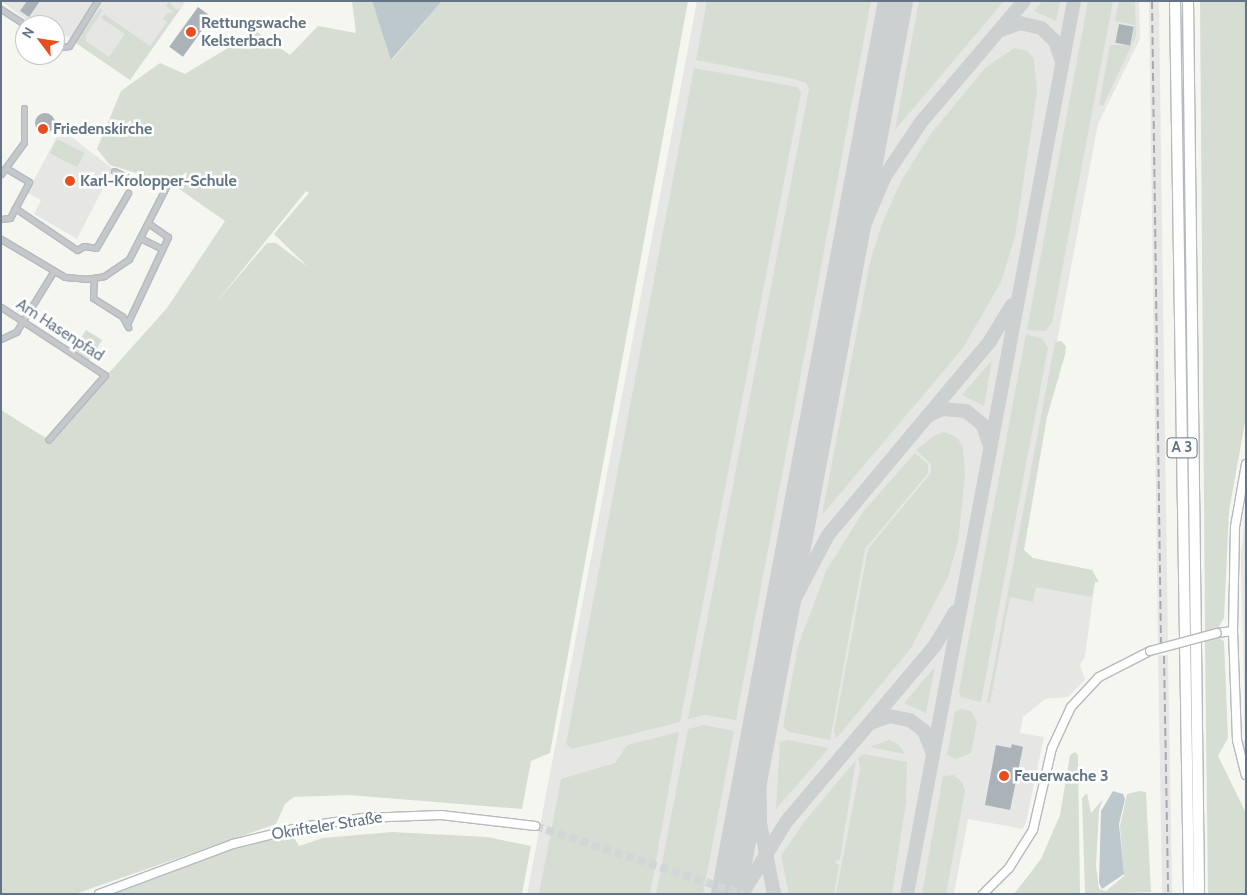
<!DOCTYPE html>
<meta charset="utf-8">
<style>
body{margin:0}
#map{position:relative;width:1247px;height:895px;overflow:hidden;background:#f6f6f1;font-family:Cabin,sans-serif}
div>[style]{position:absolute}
.built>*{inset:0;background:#e6e7e5;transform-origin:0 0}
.green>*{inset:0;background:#d6ddd2;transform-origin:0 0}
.water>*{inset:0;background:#bcc8cc}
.taxiway>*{height:14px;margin:-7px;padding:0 7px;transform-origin:7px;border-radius:7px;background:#cdd0d0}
.runway>*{height:35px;margin:-17.5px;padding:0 17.5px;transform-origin:17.5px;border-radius:17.5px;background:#cdd0d0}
.building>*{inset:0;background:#abb3b8;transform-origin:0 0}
.round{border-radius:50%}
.secondary-tunnel>*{height:8px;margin-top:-4px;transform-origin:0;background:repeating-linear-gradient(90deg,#d1d6d6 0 8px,transparent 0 12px)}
.roads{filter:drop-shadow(1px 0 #b4babe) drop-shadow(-1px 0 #b4babe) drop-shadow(0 1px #b4babe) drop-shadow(0 -1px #b4babe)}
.street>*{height:5px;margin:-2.5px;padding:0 2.5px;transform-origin:2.5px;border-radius:2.5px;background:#c5c8cb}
.secondary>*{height:8px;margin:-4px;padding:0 4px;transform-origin:4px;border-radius:4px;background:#fff}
.highway>*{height:10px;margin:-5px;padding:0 5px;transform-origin:5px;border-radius:5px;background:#fff}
.rail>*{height:2px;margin-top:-1px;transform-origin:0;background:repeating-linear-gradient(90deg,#a4aab0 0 8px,transparent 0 12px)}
.bridges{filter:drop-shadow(1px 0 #b4babe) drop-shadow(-1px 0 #b4babe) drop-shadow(0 1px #b4babe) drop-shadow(0 -1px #b4babe)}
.secondary-bridge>*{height:8px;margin:-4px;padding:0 4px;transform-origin:4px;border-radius:4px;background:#fff}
.dots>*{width:14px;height:14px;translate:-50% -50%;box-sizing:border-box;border:2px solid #fff;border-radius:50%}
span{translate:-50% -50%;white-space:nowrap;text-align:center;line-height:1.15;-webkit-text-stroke:5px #fff;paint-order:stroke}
.shield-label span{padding:1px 4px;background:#fff;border:1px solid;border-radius:4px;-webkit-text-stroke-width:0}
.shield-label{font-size:15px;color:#637584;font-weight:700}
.poi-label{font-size:16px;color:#637584;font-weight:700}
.left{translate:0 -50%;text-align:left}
.street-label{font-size:16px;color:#637584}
.frame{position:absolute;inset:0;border:2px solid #637584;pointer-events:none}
.north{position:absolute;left:15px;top:15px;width:50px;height:50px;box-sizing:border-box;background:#fff;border:1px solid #c1c8ce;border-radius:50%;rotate:301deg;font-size:14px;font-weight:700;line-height:20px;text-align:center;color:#637584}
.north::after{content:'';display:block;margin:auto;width:18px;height:22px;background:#ea4d1d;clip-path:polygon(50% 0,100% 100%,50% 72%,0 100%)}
</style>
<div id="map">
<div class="built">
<i style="clip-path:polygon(1px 1px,186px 1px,130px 80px,67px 36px,55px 39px,55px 25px,33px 25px)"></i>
<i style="clip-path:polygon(697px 1px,1139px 1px,1140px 39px,1098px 124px,1016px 560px,1096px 576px,1085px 656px,1080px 665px,1085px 680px,1068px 697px,1045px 699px,1023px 717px,1020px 733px,1044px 737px,1026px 822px,1023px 829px,968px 819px,954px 894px,527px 894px)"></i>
<i style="clip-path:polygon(1149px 1px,1159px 1px,1164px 371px,1168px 643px,1158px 646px)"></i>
<i style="clip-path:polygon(61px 129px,113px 169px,77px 239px,34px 214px,41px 200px,27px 193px)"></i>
<i style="clip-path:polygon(1246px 502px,1246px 758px,1242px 741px,1245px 740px,1241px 555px)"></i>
<i style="left:1168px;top:655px;width:239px;height:10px;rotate:89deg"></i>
</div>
<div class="green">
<i style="clip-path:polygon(169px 1px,176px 10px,181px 8px,130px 80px,76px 43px,100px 8px,103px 10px,86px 35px,86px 41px,109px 57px,125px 34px,101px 18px,104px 14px,150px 46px,167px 22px,163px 19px,167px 13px,174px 12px,166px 6px)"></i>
<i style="clip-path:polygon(evenodd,352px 1px,372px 1px,392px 60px,442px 1px,688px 1px,550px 753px,531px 761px,522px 809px,348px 795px,294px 797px,285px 804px,276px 824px,75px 894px,1px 894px,1px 410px,49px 440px,167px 308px,225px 221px,172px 184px,110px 165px,97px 149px,121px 91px,160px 63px,185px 74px,256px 31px,290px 55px,318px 26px,356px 33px,352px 1px,306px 191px,309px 193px,274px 234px,308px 267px,276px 243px,267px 243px,214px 305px,306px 191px)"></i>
<i style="clip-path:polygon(707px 1px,871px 1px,736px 720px,705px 715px,688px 719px,809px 89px,806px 83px,794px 79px,696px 60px)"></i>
<i style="clip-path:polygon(919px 1px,1004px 1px,895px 130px)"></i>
<i style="clip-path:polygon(1042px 1px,1060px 1px,1056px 21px,1034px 11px)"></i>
<i style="clip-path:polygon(1088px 1px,1113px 1px,1052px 323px,1045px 331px,1027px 330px)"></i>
<i style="clip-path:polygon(1119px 1px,1135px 1px,1136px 36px,1103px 106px,1099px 105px,1110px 45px,1131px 45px,1135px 25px,1115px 21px)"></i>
<i style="clip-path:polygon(1200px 1px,1246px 1px,1246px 417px,1229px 511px,1224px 618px,1218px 628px,1205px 631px)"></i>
<i style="clip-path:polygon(1014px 48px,1027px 51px,1034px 59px,1037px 92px,1015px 237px,1001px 282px,963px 348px,822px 515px,870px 262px,882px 224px,901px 181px,930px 135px,985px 68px)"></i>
<i style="clip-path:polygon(694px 68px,798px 87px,801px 93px,680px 722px,572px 749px,566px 744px)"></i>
<i style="left:57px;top:139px;width:31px;height:16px;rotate:27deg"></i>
<i style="left:86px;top:330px;width:19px;height:25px;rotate:32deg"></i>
<i style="clip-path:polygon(1026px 334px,1043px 339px,1048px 348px,981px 702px,961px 697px,959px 691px)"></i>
<i style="clip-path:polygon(1061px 341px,1066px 346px,1065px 355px,1047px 417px,1024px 550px,1033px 558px,1092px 570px,1099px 582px,1095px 582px,1092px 597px,1036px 587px,1033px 602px,1010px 597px,990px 703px,987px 703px,1055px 342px)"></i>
<i style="clip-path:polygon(992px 360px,984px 406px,962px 395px)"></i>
<i style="clip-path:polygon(944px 432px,956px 437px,963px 446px,965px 476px,958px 542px,948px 577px,911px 648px,836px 739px,834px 731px,868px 549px,931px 473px,931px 464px,916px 450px,935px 435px)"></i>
<i style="clip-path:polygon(915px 453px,928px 464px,928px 473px,865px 549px,830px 740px,789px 732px,783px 727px,798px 646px,826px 571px,863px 512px)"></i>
<i style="clip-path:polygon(1217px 637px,1224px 641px,1228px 738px,1218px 756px,1246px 813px,1246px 894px,1208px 894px,1205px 641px)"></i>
<i style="clip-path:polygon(935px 667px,926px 713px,904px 703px)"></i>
<i style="clip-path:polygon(961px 709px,971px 711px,977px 722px,971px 753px,956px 759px,947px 755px,955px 712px)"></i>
<i style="clip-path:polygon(704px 725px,734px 731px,703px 894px,656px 894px,688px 729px)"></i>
<i style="clip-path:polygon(679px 732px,650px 894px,539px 894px,561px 779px,615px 763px,627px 745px)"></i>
<i style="clip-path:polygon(788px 740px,829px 748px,776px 809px,780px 742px)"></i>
<i style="clip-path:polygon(889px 740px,899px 745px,905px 754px,870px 747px)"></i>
<i style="clip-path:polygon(1075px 752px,1078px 755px,1080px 894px,1014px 894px,1041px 859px,1060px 815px,1070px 755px)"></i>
<i style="clip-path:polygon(863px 754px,907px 762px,906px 803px,892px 894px,836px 894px,860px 769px,858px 758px)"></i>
<i style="clip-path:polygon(856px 760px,840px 859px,834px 862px,839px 865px,834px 894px,789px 894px,781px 856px,804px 822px)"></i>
<i style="clip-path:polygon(954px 775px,962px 782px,965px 791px,946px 894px,922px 894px,943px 776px)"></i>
<i style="clip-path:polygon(1140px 791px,1146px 792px,1151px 892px,1085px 894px,1082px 798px,1087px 793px,1091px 813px,1103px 799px,1099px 810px,1096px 866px,1099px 889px,1106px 891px,1124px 876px,1120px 826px,1127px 794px)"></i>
<i style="clip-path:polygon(392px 832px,487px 837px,531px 846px,522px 894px,114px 894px,228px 851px,292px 834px,299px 846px,323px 838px)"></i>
</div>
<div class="water">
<i style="clip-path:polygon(372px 1px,442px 1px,391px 60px)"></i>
<i style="clip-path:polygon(1113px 791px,1123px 794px,1125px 799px,1119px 824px,1124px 874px,1102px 889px,1099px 883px,1101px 811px)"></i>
</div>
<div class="taxiway">
<i style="left:1001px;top:30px;width:20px;rotate:-20deg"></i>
<i style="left:1020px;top:23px;width:22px;rotate:13deg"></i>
<i style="left:1041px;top:28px;width:19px;rotate:43deg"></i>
<i style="left:1055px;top:41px;width:21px;rotate:71deg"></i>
<i style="left:829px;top:352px;width:98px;rotate:-77.1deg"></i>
<i style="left:851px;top:256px;width:87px;rotate:-67deg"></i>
<i style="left:885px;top:176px;width:66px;rotate:-56.1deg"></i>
<i style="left:922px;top:121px;width:157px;rotate:-49.6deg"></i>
<i style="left:929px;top:415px;width:15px;rotate:-23deg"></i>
<i style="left:943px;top:409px;width:23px;rotate:5deg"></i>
<i style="left:966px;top:411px;width:22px;rotate:39deg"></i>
<i style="left:983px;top:425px;width:20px;rotate:72deg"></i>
<i style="left:769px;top:677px;width:81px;rotate:-72deg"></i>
<i style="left:794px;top:600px;width:73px;rotate:-62.4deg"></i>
<i style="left:828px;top:535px;width:253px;rotate:-50.1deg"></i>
<i style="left:990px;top:341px;width:42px;rotate:-58.6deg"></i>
<i style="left:871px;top:723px;width:19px;rotate:-21deg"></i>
<i style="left:889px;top:716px;width:21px;rotate:11deg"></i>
<i style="left:910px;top:720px;width:18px;rotate:38deg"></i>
<i style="left:924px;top:731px;width:22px;rotate:68deg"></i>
<i style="left:759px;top:730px;width:93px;rotate:89.4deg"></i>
<i style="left:760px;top:823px;width:72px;rotate:78.8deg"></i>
<i style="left:742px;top:894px;width:84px;rotate:-58.6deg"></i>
<i style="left:786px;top:822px;width:229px;rotate:-49.8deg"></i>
<i style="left:934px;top:647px;width:41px;rotate:-59deg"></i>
<i style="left:907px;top:894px;width:908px;rotate:-79.41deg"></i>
</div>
<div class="runway">
<i style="left:728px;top:894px;width:908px;rotate:-79.41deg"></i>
</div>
<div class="building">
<i style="clip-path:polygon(27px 1px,40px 1px,29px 17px,20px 11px)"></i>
<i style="left:198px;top:7px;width:17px;height:49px;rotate:36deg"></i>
<i style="left:1119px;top:24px;width:15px;height:19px;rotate:11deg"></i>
<i class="round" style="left:35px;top:113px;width:20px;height:20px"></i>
<i style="clip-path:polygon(1012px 744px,1023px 747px,1010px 810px,985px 805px,996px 745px,1011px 748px)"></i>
</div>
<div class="secondary-tunnel">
<i style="left:535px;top:826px;width:218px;rotate:18.2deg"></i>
</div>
<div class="roads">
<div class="street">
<i style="left:1px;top:9px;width:30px;rotate:33deg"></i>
<i style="left:55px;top:48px;width:14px;rotate:-8deg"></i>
<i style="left:69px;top:46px;width:53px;rotate:-58.1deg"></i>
<i style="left:6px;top:168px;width:27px;rotate:31deg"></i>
<i style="left:29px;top:182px;width:30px;rotate:118deg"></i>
<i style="left:114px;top:171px;width:23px;rotate:25deg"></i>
<i style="left:1px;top:174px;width:39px;rotate:-54deg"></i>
<i style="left:24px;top:142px;width:34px;rotate:-90deg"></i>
<i style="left:1px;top:219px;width:9px;rotate:-6deg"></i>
<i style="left:10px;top:218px;width:11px;rotate:-63deg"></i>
<i style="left:15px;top:208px;width:75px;rotate:34.1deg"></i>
<i style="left:77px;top:250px;width:8px;rotate:-30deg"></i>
<i style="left:84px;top:246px;width:12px;rotate:9deg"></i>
<i style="left:96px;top:248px;width:64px;rotate:-59.8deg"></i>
<i style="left:140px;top:238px;width:25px;rotate:26deg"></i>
<i style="left:1px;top:239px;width:74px;rotate:30.7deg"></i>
<i style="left:65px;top:277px;width:21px;rotate:5deg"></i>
<i style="left:86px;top:279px;width:18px;rotate:-9deg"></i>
<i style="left:104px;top:276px;width:30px;rotate:-34deg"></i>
<i style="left:129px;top:259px;width:81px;rotate:-62.8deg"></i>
<i style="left:94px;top:278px;width:20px;rotate:93deg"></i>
<i style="left:93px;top:298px;width:34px;rotate:32deg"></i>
<i style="left:122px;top:316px;width:13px;rotate:61deg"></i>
<i style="left:1px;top:307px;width:124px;rotate:33.2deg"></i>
<i style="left:105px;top:375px;width:86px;rotate:131.2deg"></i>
<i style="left:128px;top:322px;width:94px;rotate:-64.8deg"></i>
<i style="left:168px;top:237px;width:24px;rotate:-145deg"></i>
<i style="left:1px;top:339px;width:17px;rotate:-25deg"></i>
<i style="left:16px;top:332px;width:70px;rotate:-58.3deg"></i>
</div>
<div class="secondary">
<i style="left:1246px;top:464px;width:64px;rotate:99.9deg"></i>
<i style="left:1235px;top:527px;width:104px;rotate:91.1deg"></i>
<i style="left:1233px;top:631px;width:109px;rotate:87.9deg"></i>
<i style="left:1237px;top:740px;width:36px;rotate:76deg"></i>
<i style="left:1217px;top:633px;width:16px;rotate:-7deg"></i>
<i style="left:99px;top:894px;width:143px;rotate:-20.5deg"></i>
<i style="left:233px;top:844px;width:70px;rotate:-14deg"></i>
<i style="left:301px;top:827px;width:63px;rotate:-8.3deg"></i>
<i style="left:363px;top:818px;width:78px;rotate:-2.2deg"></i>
<i style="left:441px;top:815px;width:95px;rotate:6.7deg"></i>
<i style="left:983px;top:894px;width:37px;rotate:-45deg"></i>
<i style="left:1009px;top:868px;width:45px;rotate:-57.7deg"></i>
<i style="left:1033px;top:830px;width:84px;rotate:-77deg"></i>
<i style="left:1052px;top:748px;width:45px;rotate:-65.1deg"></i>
<i style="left:1071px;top:707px;width:41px;rotate:-47deg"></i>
<i style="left:1099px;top:677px;width:57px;rotate:-27deg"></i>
</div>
<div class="highway">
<i style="left:1175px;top:1px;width:893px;rotate:89.1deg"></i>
<i style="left:1188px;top:1px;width:893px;rotate:89.29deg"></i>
</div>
</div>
<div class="rail">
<i style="left:1152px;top:1px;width:644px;rotate:89.2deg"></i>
<i style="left:1164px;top:656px;width:238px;rotate:89deg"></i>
</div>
<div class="bridges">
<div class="secondary-bridge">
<i style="left:1150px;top:651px;width:69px;rotate:-15deg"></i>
</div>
</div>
<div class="dots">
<i style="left:191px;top:32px;background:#ea4d1d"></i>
<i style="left:43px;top:129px;background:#ea4d1d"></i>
<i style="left:70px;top:181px;background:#ea4d1d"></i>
<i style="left:1004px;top:776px;background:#ea4d1d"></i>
</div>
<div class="shield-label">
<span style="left:1182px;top:448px">A 3</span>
</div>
<div class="poi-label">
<span class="left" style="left:201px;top:32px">Rettungswache<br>Kelsterbach</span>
<span class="left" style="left:53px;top:129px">Friedenskirche</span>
<span class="left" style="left:80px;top:181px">Karl-Krolopper-Schule</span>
<span class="left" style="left:1014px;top:776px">Feuerwache 3</span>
</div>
<div class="street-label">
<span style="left:60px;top:330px;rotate:33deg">Am Hasenpfad</span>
<span style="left:327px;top:826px;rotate:-9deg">Okrifteler Straße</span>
</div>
<div class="frame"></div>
<div class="north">N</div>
</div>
